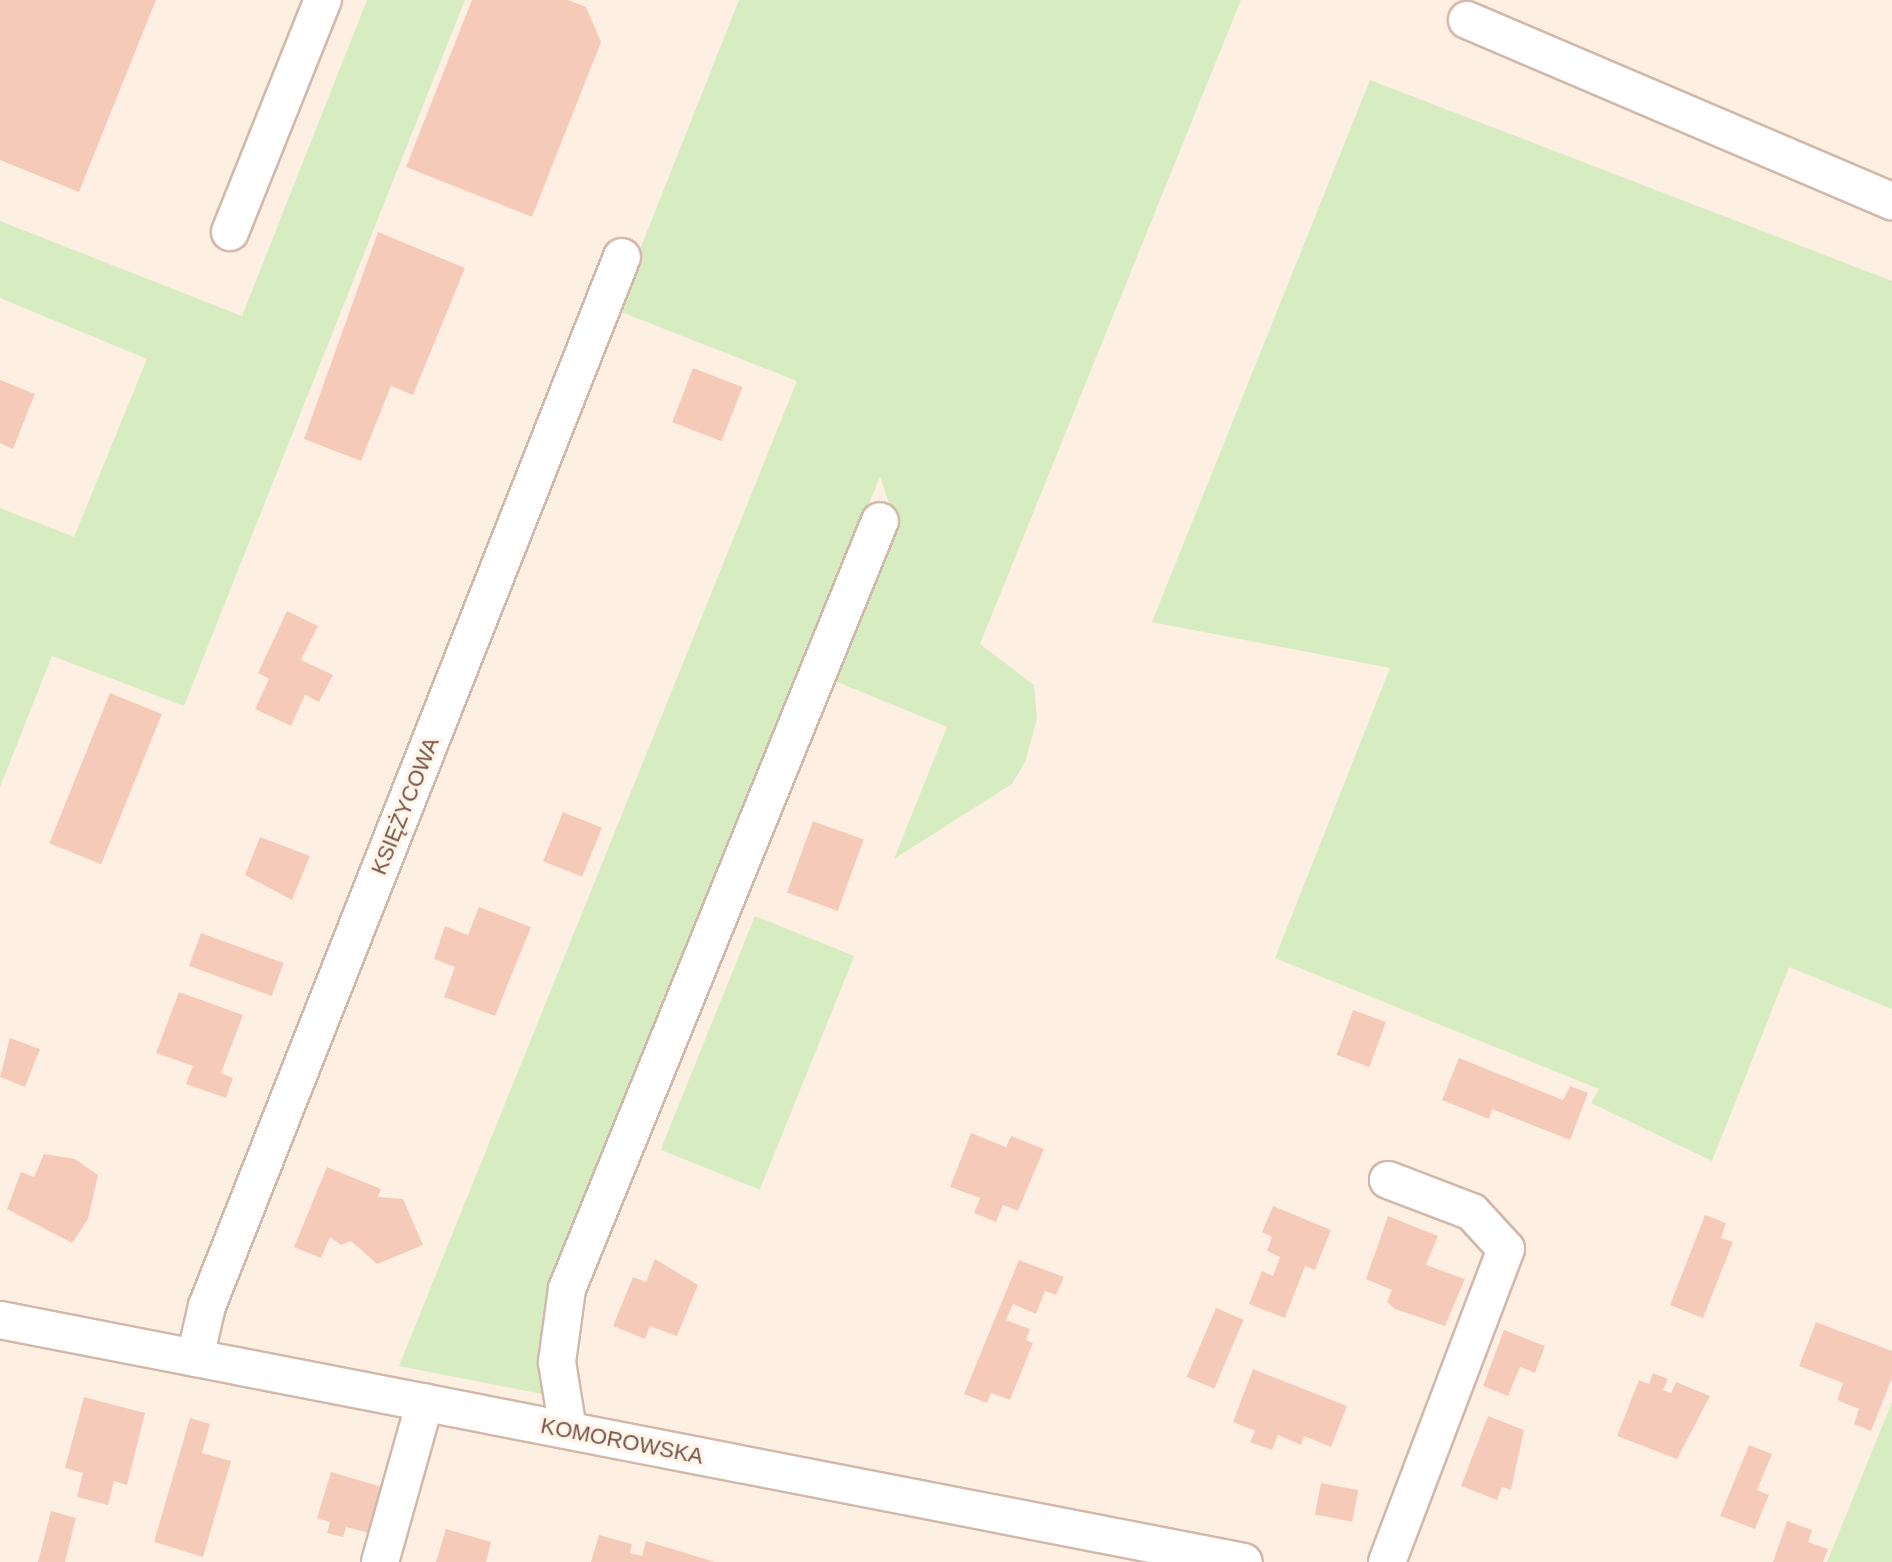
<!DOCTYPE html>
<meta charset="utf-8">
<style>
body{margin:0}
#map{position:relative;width:1892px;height:1562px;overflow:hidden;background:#fdf0e3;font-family:Arial,sans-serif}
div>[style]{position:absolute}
.green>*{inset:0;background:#d8ecc1;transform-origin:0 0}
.building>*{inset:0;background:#f5cab9;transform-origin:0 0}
.roads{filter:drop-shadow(2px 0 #d2b8ab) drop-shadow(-2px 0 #d2b8ab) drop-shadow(0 2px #d2b8ab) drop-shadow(0 -2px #d2b8ab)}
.minor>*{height:36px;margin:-18px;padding:0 18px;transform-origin:18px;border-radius:18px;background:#fff}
span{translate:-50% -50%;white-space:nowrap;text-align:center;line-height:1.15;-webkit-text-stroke:7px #fff5eb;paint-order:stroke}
.street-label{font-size:22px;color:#775347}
</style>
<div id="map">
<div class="green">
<i style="clip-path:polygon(367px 0,465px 0,184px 706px,52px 656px,0 787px,0 508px,74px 537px,147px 359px,0 298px,0 221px,242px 316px)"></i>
<i style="clip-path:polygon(739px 0,1241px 0,980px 644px,1034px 685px,1037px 719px,1025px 762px,1012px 784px,894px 859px,947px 727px,825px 677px,891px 510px,880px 476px,601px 1175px,544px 1338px,542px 1394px,399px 1366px,797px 381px,616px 310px)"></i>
<i style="clip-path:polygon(1370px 80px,1892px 281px,1892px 1009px,1789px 967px,1712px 1161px,1591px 1103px,1599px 1089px,1275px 958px,1390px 668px,1152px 622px)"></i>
<i style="left:755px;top:916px;width:107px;height:252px;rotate:22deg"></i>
<i style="clip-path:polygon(1892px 1402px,1892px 1562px,1827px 1562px)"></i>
</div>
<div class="building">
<i style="clip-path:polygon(0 0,156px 0,79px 192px,0 160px)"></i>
<i style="clip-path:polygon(472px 0,568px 0,586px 7px,601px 42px,532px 217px,406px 167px)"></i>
<i style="clip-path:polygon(378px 232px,465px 268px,413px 395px,391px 386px,361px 461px,304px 439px)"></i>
<i style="left:693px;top:368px;width:53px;height:58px;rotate:21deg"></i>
<i style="clip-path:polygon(0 380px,35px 394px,13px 449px,0 443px)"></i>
<i style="clip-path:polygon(287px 611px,318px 626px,301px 660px,333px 675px,319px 702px,305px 695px,291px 726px,255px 709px,269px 679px,258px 673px)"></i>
<i style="left:110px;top:693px;width:56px;height:162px;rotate:22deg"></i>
<i style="left:563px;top:812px;width:42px;height:53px;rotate:22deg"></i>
<i style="left:813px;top:821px;width:54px;height:76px;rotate:20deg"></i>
<i style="clip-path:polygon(260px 837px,310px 856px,292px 900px,245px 875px)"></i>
<i style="clip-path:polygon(479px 907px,531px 927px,495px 1016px,444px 997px,455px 967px,434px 959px,445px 926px,468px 935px)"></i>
<i style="left:201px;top:933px;width:88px;height:35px;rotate:20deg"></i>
<i style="clip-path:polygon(179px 992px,243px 1015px,221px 1073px,233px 1078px,226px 1098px,186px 1084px,193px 1066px,156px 1053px)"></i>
<i style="left:1353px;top:1010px;width:35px;height:48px;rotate:20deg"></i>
<i style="clip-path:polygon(10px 1038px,40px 1049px,25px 1087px,0 1077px)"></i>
<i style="clip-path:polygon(1459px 1058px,1563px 1100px,1570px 1086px,1588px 1093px,1570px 1140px,1492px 1109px,1489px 1119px,1442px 1100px)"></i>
<i style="clip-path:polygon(971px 1133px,1006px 1147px,1011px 1136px,1044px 1149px,1018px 1211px,1003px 1205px,996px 1222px,974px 1213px,980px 1198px,950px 1187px)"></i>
<i style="clip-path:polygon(44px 1154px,75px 1159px,98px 1175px,88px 1219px,72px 1243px,7px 1209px,21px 1172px,34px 1177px)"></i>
<i style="clip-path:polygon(327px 1167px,381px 1189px,378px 1197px,403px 1199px,423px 1245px,377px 1264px,351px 1241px,341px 1245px,330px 1237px,321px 1258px,294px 1247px)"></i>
<i style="clip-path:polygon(1273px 1206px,1331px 1230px,1315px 1270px,1305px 1266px,1285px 1318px,1249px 1304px,1262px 1271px,1273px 1276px,1280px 1257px,1267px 1251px,1272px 1237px,1262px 1232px)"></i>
<i style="clip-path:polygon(1705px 1215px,1726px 1223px,1721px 1238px,1733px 1242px,1703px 1318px,1670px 1305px)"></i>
<i style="clip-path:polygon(1388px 1216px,1438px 1236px,1426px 1265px,1465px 1279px,1445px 1326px,1395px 1309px,1387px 1302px,1392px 1290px,1366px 1279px)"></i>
<i style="clip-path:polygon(655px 1259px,698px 1285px,677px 1336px,650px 1326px,645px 1339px,613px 1326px,633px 1277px,646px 1282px)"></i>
<i style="clip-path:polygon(1019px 1260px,1064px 1277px,1056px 1295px,1045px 1291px,1036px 1314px,1013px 1304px,1006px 1320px,1030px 1329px,1026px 1340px,1033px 1343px,1010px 1400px,991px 1393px,987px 1403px,964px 1394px)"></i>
<i style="left:1216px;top:1308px;width:30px;height:75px;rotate:23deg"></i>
<i style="clip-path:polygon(1816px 1322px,1892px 1351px,1892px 1378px,1871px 1431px,1854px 1424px,1859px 1409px,1837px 1400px,1843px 1383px,1799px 1366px)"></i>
<i style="clip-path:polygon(1504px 1330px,1545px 1346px,1535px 1373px,1520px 1367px,1508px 1396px,1483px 1386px)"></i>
<i style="clip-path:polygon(1253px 1369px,1347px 1406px,1331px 1447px,1304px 1436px,1301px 1445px,1278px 1435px,1272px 1450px,1250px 1442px,1255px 1431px,1233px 1422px)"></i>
<i style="clip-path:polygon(1653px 1373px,1668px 1379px,1663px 1390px,1671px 1393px,1676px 1382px,1710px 1396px,1677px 1459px,1617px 1436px,1639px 1380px,1649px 1384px)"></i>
<i style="clip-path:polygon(84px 1397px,145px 1413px,127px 1485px,114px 1481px,108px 1505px,77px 1497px,83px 1473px,65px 1468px)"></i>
<i style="clip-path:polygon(1488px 1416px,1524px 1430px,1511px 1490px,1502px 1487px,1497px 1500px,1461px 1486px)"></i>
<i style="clip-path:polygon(190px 1418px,210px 1424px,202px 1453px,231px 1461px,203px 1557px,154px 1542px)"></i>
<i style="clip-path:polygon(1749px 1445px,1772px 1454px,1757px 1490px,1769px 1495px,1755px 1529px,1720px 1516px)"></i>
<i style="clip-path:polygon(331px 1472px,382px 1487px,369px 1533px,346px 1527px,343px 1537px,327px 1533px,330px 1522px,317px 1518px)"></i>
<i style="left:1321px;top:1483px;width:38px;height:32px;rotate:11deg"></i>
<i style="clip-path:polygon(51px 1511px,76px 1518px,65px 1562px,38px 1562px)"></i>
<i style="clip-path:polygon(1787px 1521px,1812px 1530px,1808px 1542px,1828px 1549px,1823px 1562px,1773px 1562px)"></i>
<i style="clip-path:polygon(446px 1529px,491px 1542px,486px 1562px,436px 1562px)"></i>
<i style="clip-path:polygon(599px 1535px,632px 1544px,630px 1553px,642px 1556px,646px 1541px,715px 1562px,591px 1562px)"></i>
</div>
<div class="roads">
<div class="minor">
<i style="left:1467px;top:20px;width:462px;rotate:23.1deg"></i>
<i style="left:230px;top:232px;width:250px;rotate:-68.2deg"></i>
<i style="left:0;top:1320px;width:1267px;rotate:11.01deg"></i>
<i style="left:195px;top:1358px;width:53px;rotate:-77deg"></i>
<i style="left:207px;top:1306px;width:1128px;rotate:-68.42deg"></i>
<i style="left:568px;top:1430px;width:69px;rotate:-99.2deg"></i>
<i style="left:557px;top:1362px;width:74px;rotate:-82.2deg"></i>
<i style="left:567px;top:1289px;width:829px;rotate:-67.83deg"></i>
<i style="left:380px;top:1562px;width:166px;rotate:-74.3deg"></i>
<i style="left:1387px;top:1562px;width:335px;rotate:-69.2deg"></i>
<i style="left:1506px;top:1249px;width:50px;rotate:-132.6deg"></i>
<i style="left:1472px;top:1212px;width:90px;rotate:-159.1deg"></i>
</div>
</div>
<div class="street-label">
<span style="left:405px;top:806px;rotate:-68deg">KSIĘŻYCOWA</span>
<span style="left:622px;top:1441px;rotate:11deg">KOMOROWSKA</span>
</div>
</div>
